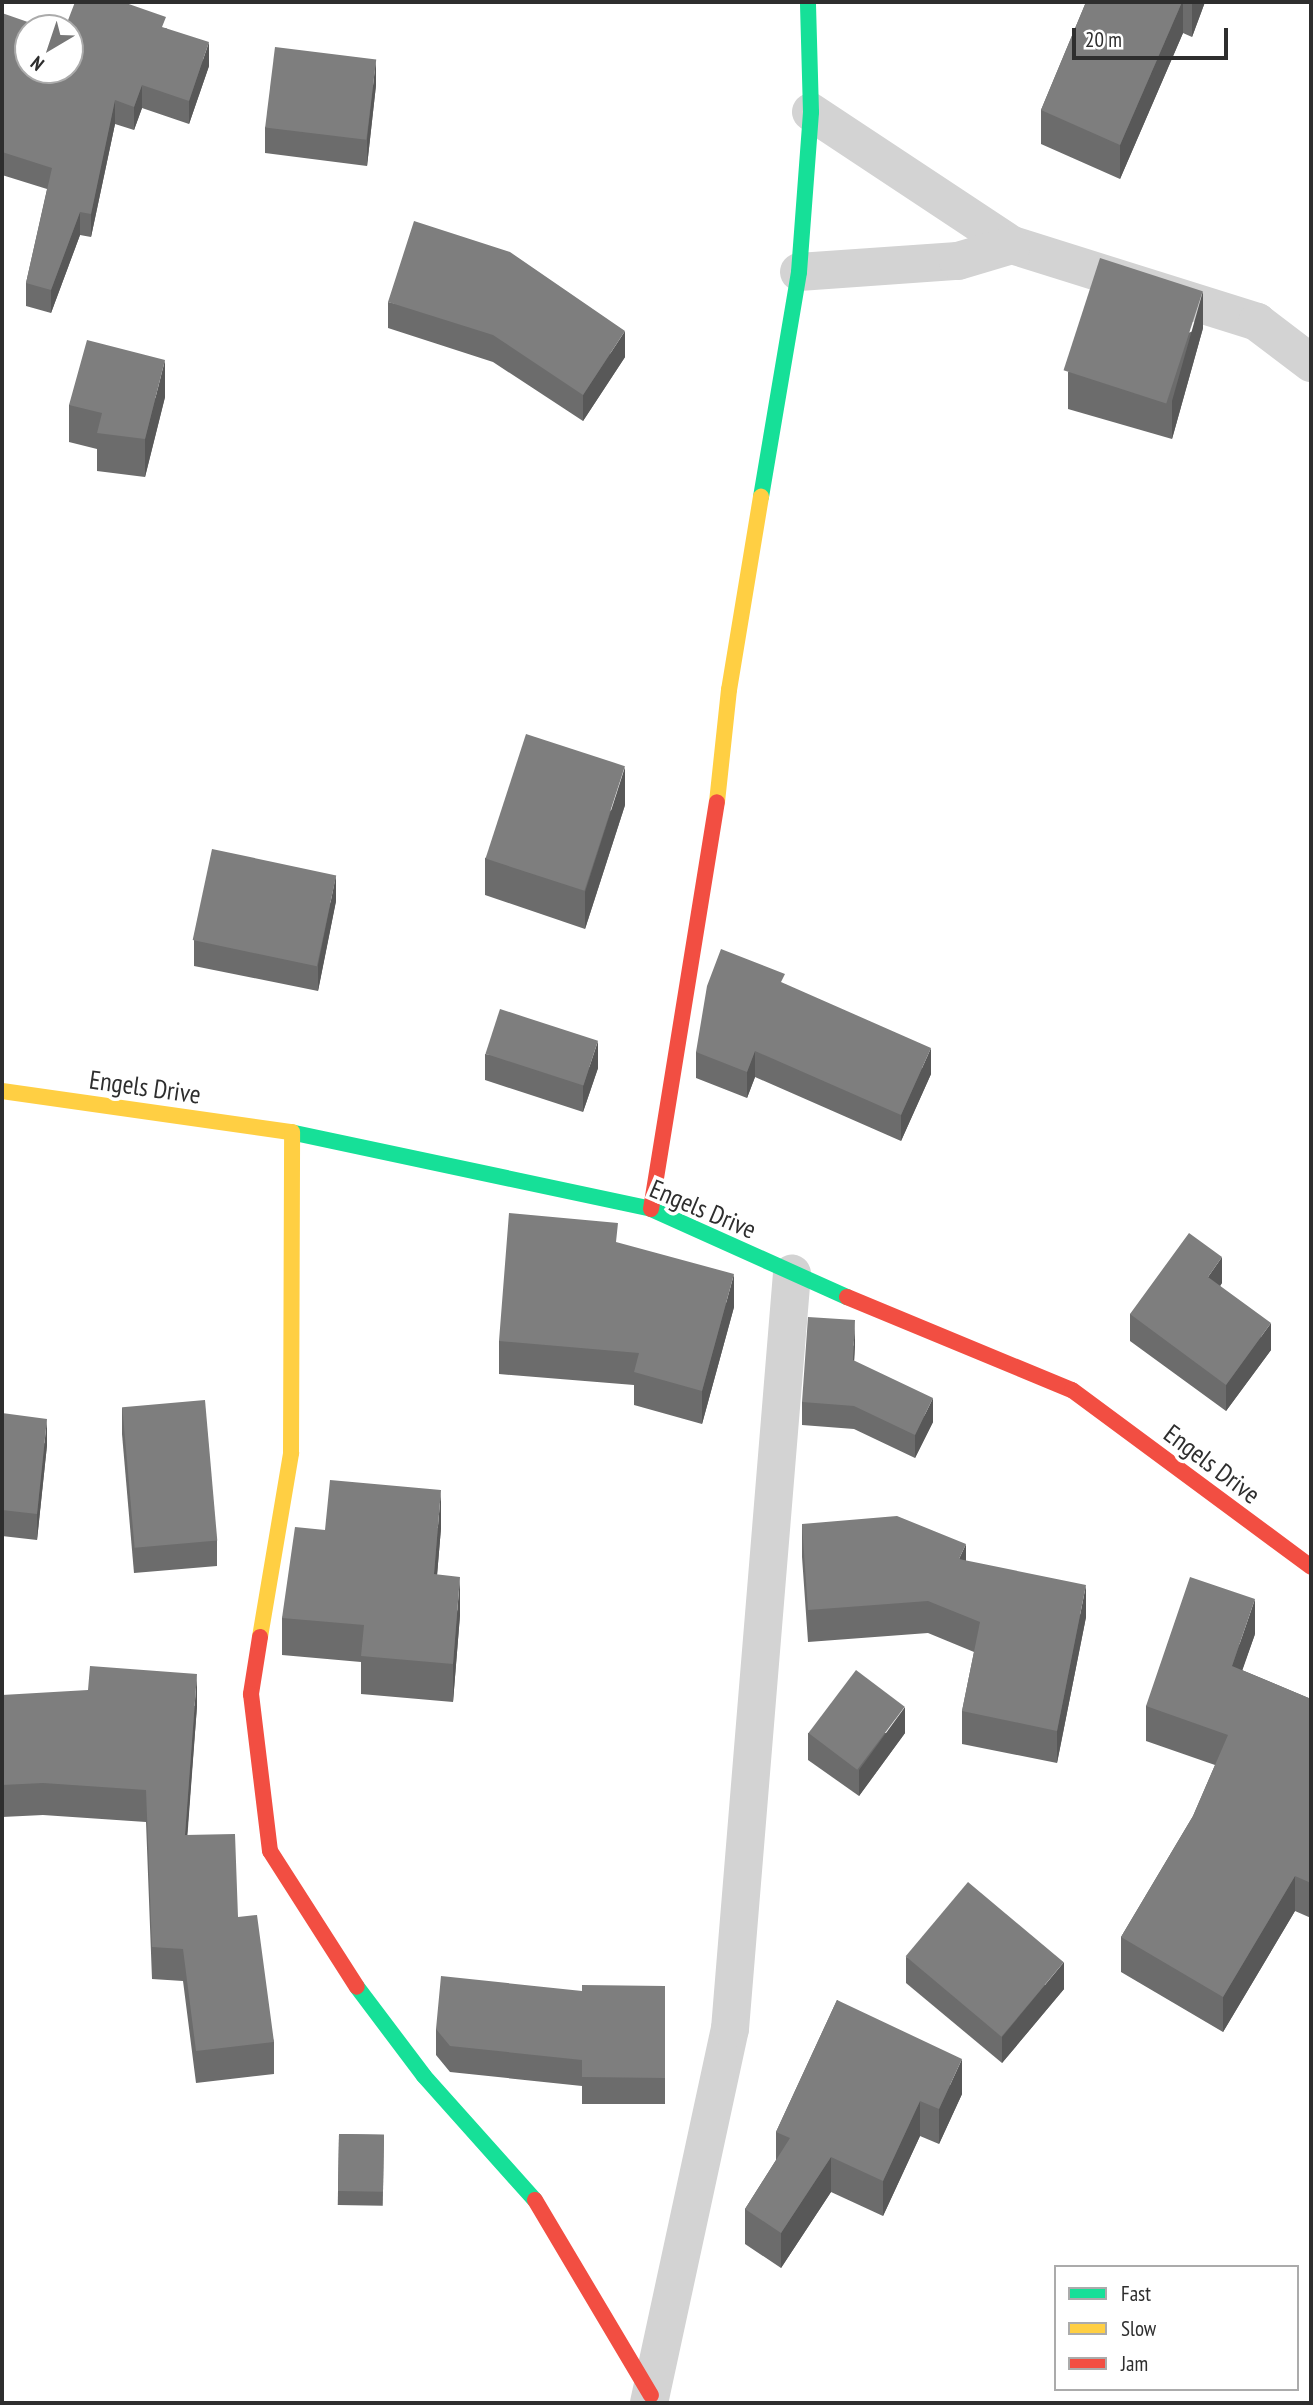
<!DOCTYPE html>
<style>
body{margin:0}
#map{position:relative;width:1313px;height:2405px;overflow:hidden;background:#fff;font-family:"PT Sans Narrow",sans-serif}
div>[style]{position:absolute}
.street>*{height:38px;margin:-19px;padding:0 19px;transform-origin:19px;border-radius:19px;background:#d3d3d3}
.fast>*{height:16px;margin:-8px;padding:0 8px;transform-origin:8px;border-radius:8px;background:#16e098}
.slow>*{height:16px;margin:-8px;padding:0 8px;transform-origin:8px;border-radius:8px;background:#ffcf43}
.jam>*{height:16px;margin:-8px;padding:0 8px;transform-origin:8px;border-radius:8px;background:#f24e42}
.wall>*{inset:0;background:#6c6c6c;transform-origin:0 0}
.shaded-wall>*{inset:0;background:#585858}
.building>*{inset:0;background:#7e7e7e;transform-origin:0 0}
span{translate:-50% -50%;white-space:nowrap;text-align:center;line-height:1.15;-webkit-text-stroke:7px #fff;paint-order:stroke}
.street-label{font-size:26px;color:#2e2e2e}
.frame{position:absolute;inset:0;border:4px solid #2e2e2e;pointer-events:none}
.legend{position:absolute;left:1054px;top:2265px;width:245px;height:126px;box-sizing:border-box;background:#fff;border:2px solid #ababab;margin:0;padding:9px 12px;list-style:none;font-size:21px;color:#2e2e2e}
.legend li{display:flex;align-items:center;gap:14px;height:35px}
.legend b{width:35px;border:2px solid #ababab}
.north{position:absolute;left:14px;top:14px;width:70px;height:70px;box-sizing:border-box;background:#fff;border:2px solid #ababab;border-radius:50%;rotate:219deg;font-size:19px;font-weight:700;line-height:28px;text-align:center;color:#2e2e2e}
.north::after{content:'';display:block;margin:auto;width:24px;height:32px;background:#777;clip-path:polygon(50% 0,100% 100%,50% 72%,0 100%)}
.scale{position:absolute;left:1072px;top:28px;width:156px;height:32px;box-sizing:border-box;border:4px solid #2e2e2e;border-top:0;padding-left:9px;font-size:21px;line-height:24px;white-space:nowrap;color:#2e2e2e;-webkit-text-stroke:5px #fff;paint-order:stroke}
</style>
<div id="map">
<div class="street">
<i style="left:811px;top:112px;width:241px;rotate:33.5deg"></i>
<i style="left:1012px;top:245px;width:257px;rotate:17.4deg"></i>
<i style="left:1257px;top:322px;width:68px;rotate:37.2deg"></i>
<i style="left:799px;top:272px;width:159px;rotate:-4deg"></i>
<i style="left:958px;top:261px;width:56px;rotate:-16.5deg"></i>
<i style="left:649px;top:2403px;width:383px;rotate:-77.8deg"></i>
<i style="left:730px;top:2029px;width:758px;rotate:-85.31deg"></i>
</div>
<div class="fast">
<i style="left:761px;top:497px;width:228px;rotate:-80.4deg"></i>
<i style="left:799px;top:272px;width:160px;rotate:-85.7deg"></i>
<i style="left:811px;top:112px;width:110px;rotate:-91.6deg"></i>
<i style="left:290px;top:1132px;width:369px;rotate:12deg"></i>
<i style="left:651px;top:1209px;width:215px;rotate:24.2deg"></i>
<i style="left:357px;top:1987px;width:111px;rotate:53deg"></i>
<i style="left:424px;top:2076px;width:166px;rotate:48.2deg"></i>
</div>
<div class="slow">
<i style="left:717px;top:802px;width:113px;rotate:-83.9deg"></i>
<i style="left:729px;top:690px;width:196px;rotate:-80.6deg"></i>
<i style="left:2px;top:1091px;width:291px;rotate:8.1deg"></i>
<i style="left:260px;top:1637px;width:187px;rotate:-80.4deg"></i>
<i style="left:291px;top:1453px;width:321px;rotate:-89.8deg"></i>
</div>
<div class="jam">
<i style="left:651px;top:1209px;width:412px;rotate:-80.8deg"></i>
<i style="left:847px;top:1297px;width:243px;rotate:22.5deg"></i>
<i style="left:1072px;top:1390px;width:297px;rotate:36.5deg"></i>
<i style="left:260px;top:1637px;width:58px;rotate:99deg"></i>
<i style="left:251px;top:1694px;width:158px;rotate:83.1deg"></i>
<i style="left:270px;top:1851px;width:161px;rotate:57.4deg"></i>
<i style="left:535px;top:2200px;width:227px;rotate:59.3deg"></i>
</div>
<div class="wall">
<i style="clip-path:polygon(1086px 2px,1205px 2px,1192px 37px,1183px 33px,1120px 179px,1041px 144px,1041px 110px)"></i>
<i style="clip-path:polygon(2px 13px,28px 70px,166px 28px,209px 66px,189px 124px,142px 108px,134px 130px,115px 124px,91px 237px,80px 235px,51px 313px,26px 306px,26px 283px,47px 189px,2px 175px)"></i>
<i style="clip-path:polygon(376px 85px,367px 166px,265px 153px,265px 127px)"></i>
<i style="clip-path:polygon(388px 302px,625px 357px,583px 421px,493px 362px,388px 328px)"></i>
<i style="clip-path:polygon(1203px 328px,1172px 439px,1068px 409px,1068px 372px)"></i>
<i style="clip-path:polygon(165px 397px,145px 477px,97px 471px,97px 449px,69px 442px,69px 405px)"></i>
<i style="clip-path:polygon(625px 805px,585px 929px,485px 895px,485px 858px)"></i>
<i style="clip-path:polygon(336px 901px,318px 991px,194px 966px,194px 940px)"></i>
<i style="clip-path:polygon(785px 984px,931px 1074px,901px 1141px,755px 1077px,747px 1098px,696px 1078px,696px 1052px)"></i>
<i style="clip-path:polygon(485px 1054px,598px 1068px,583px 1112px,485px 1080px)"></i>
<i style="clip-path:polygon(618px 1243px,734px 1307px,702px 1424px,634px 1405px,634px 1385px,499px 1374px,499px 1341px)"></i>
<i style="clip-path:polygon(1222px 1283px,1220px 1286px,1271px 1350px,1226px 1411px,1130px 1341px,1130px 1314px)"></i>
<i style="clip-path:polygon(855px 1344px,854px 1361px,933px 1422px,915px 1458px,854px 1429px,802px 1425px,802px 1402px)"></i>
<i style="clip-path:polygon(122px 1407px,217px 1540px,217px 1566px,134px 1573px,122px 1434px)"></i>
<i style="clip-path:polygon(2px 1413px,47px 1445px,37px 1540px,2px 1536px)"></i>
<i style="clip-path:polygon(802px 1524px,966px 1561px,1086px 1617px,1057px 1763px,962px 1744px,962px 1711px,974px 1652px,928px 1633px,808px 1642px,802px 1557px)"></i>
<i style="clip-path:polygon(441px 1528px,437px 1575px,460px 1615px,453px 1702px,361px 1694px,361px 1662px,282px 1655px,282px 1618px,325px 1530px)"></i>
<i style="clip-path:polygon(1255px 1634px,1242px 1670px,1311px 1699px,1311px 1918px,1295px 1911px,1223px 2032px,1121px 1972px,1121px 1937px,1193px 1816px,1215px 1765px,1146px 1741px,1146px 1706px)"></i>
<i style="clip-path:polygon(2px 1695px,197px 1706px,187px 1835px,238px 1917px,274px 2042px,274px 2074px,196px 2083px,183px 1981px,152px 1979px,146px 1822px,43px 1815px,2px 1817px)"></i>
<i style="clip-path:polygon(808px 1733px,905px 1733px,859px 1796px,808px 1760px)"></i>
<i style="clip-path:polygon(906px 1957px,1064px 1989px,1002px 2063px,906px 1983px)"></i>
<i style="clip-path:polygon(665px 1986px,665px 2104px,582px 2104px,582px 2086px,450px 2072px,436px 2055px,436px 2029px,582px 1991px)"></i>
<i style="clip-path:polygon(837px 2000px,962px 2094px,939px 2144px,920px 2136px,883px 2216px,831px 2192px,781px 2268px,745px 2244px,745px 2209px,776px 2160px,776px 2132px)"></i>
<i style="left:339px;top:2134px;width:45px;height:71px;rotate:1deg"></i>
</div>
<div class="shaded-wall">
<i style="clip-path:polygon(1182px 2px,1183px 2px,1183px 33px,1120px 179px,1120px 145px)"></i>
<i style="clip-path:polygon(1192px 2px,1205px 2px,1192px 37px)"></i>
<i style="clip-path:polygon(209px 42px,209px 66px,189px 124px,189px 101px)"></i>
<i style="clip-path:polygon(376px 59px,376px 85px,367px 166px,367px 139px)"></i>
<i style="clip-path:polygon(142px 85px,142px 108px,134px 130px,134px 107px)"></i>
<i style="clip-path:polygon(115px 100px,115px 124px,91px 237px,91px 214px)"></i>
<i style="clip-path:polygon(80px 212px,80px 235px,51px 313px,51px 290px)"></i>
<i style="clip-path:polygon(1203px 291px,1203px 328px,1172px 439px,1172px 401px)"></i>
<i style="clip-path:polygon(625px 331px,625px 357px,583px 421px,583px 395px)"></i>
<i style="clip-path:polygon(165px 360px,165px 397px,145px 477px,145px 439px)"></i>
<i style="clip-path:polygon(625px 767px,625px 805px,585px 929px,585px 892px)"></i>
<i style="clip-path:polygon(336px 875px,336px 901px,318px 991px,318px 965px)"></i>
<i style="clip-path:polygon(598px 1041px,598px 1068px,583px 1112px,583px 1086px)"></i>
<i style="clip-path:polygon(931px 1048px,931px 1074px,901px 1141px,901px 1115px)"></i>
<i style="clip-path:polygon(755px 1051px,755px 1077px,747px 1098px,747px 1072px)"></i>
<i style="clip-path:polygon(1222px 1257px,1222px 1283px,1208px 1304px,1208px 1277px)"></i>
<i style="clip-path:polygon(734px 1274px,734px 1307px,702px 1424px,702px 1391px)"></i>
<i style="clip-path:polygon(855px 1320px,855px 1344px,853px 1383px,853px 1360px)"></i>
<i style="clip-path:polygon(1271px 1323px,1271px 1350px,1226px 1411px,1226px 1385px)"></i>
<i style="clip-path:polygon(933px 1398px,933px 1422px,915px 1458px,915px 1435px)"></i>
<i style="clip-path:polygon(47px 1419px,47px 1445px,37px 1540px,37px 1514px)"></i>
<i style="clip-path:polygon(441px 1490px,441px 1528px,434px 1612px,434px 1574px)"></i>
<i style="clip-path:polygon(966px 1544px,966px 1576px,959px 1559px)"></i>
<i style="clip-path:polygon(460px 1577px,460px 1615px,453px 1702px,453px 1664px)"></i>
<i style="clip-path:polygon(1086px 1585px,1086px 1617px,1057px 1763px,1057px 1731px)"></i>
<i style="clip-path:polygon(1255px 1599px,1255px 1634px,1232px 1700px,1232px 1666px)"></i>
<i style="clip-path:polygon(197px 1674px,197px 1706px,185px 1868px,185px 1835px)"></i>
<i style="clip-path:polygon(905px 1707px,905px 1733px,859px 1796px,859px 1770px)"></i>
<i style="clip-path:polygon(1295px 1876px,1295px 1911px,1223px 2032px,1223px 1997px)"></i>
<i style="clip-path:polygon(1064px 1962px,1064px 1989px,1002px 2063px,1002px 2037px)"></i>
<i style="clip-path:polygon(962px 2059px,962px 2094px,939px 2144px,939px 2109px)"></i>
<i style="clip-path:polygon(920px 2101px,920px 2136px,883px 2216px,883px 2181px)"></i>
<i style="clip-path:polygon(831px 2157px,831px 2192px,781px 2268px,781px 2233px)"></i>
</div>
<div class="building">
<i style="clip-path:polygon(75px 2px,123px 2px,166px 17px,162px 27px,209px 42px,189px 101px,142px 85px,134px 107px,115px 100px,91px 214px,80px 212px,51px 290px,26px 283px,52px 168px,2px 152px,2px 13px,45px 28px,28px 28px,28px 70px,70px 70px,70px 28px,65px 28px)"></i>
<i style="clip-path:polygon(1086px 2px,1182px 2px,1120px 145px,1041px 110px)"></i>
<i style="left:275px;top:47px;width:102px;height:81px;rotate:7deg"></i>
<i style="clip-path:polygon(414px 221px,510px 252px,625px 331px,583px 395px,493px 335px,388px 302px)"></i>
<i style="left:1100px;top:258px;width:108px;height:118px;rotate:18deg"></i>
<i style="clip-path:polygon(87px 340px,165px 360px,145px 439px,97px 433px,102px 413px,69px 405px)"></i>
<i style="left:526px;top:734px;width:104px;height:131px;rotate:18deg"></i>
<i style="left:212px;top:849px;width:127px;height:93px;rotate:12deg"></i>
<i style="clip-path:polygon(721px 949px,785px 974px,781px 982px,931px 1048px,901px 1115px,755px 1051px,747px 1072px,696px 1052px,707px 986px)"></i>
<i style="left:500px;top:1009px;width:103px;height:47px;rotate:18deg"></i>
<i style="clip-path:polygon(509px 1213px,618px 1223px,616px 1242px,734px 1274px,702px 1391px,634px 1372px,639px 1353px,499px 1341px)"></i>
<i style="clip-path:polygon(1189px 1233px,1222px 1257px,1208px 1277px,1271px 1323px,1226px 1385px,1130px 1314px)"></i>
<i style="clip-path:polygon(808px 1317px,855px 1320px,853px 1360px,933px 1398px,915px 1435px,854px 1406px,802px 1402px)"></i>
<i style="left:205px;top:1400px;width:141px;height:83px;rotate:85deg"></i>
<i style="clip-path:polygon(2px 1413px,47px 1419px,37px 1514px,2px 1510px)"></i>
<i style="clip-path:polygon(330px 1480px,441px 1490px,434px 1574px,460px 1577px,453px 1664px,361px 1656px,364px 1625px,282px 1618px,295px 1527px,325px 1530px)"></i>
<i style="clip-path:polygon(897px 1516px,966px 1544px,959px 1559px,1086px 1585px,1057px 1731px,962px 1711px,980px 1622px,928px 1601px,808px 1610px,802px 1524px)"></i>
<i style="clip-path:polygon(1190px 1577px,1255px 1599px,1232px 1666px,1311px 1699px,1311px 1883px,1295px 1876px,1223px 1997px,1121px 1937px,1193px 1816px,1228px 1735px,1146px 1706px)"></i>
<i style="clip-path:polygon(90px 1666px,197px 1674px,185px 1835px,235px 1834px,238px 1917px,257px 1915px,274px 2042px,196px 2051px,183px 1949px,152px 1947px,146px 1790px,43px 1783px,2px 1785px,2px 1695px,88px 1690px)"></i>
<i style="left:856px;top:1670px;width:61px;height:79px;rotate:37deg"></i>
<i style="left:968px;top:1882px;width:125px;height:97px;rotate:40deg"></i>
<i style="clip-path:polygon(441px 1976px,582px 1991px,582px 1985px,665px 1986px,665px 2078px,582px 2077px,582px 2060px,450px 2046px,436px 2029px)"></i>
<i style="clip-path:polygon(837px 2000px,962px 2059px,939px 2109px,920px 2101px,883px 2181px,831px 2157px,781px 2233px,745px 2209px,790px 2138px,776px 2132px)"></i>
<i style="left:339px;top:2134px;width:45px;height:57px;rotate:1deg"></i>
</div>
<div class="street-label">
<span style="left:145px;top:1087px;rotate:8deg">Engels Drive</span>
<span style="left:703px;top:1209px;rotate:23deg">Engels Drive</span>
<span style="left:1212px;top:1464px;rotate:37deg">Engels Drive</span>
</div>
<div class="frame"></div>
<ul class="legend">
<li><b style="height:9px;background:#16e098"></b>Fast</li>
<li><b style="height:9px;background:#ffcf43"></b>Slow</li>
<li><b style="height:9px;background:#f24e42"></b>Jam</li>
</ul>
<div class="north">N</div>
<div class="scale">20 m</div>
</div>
